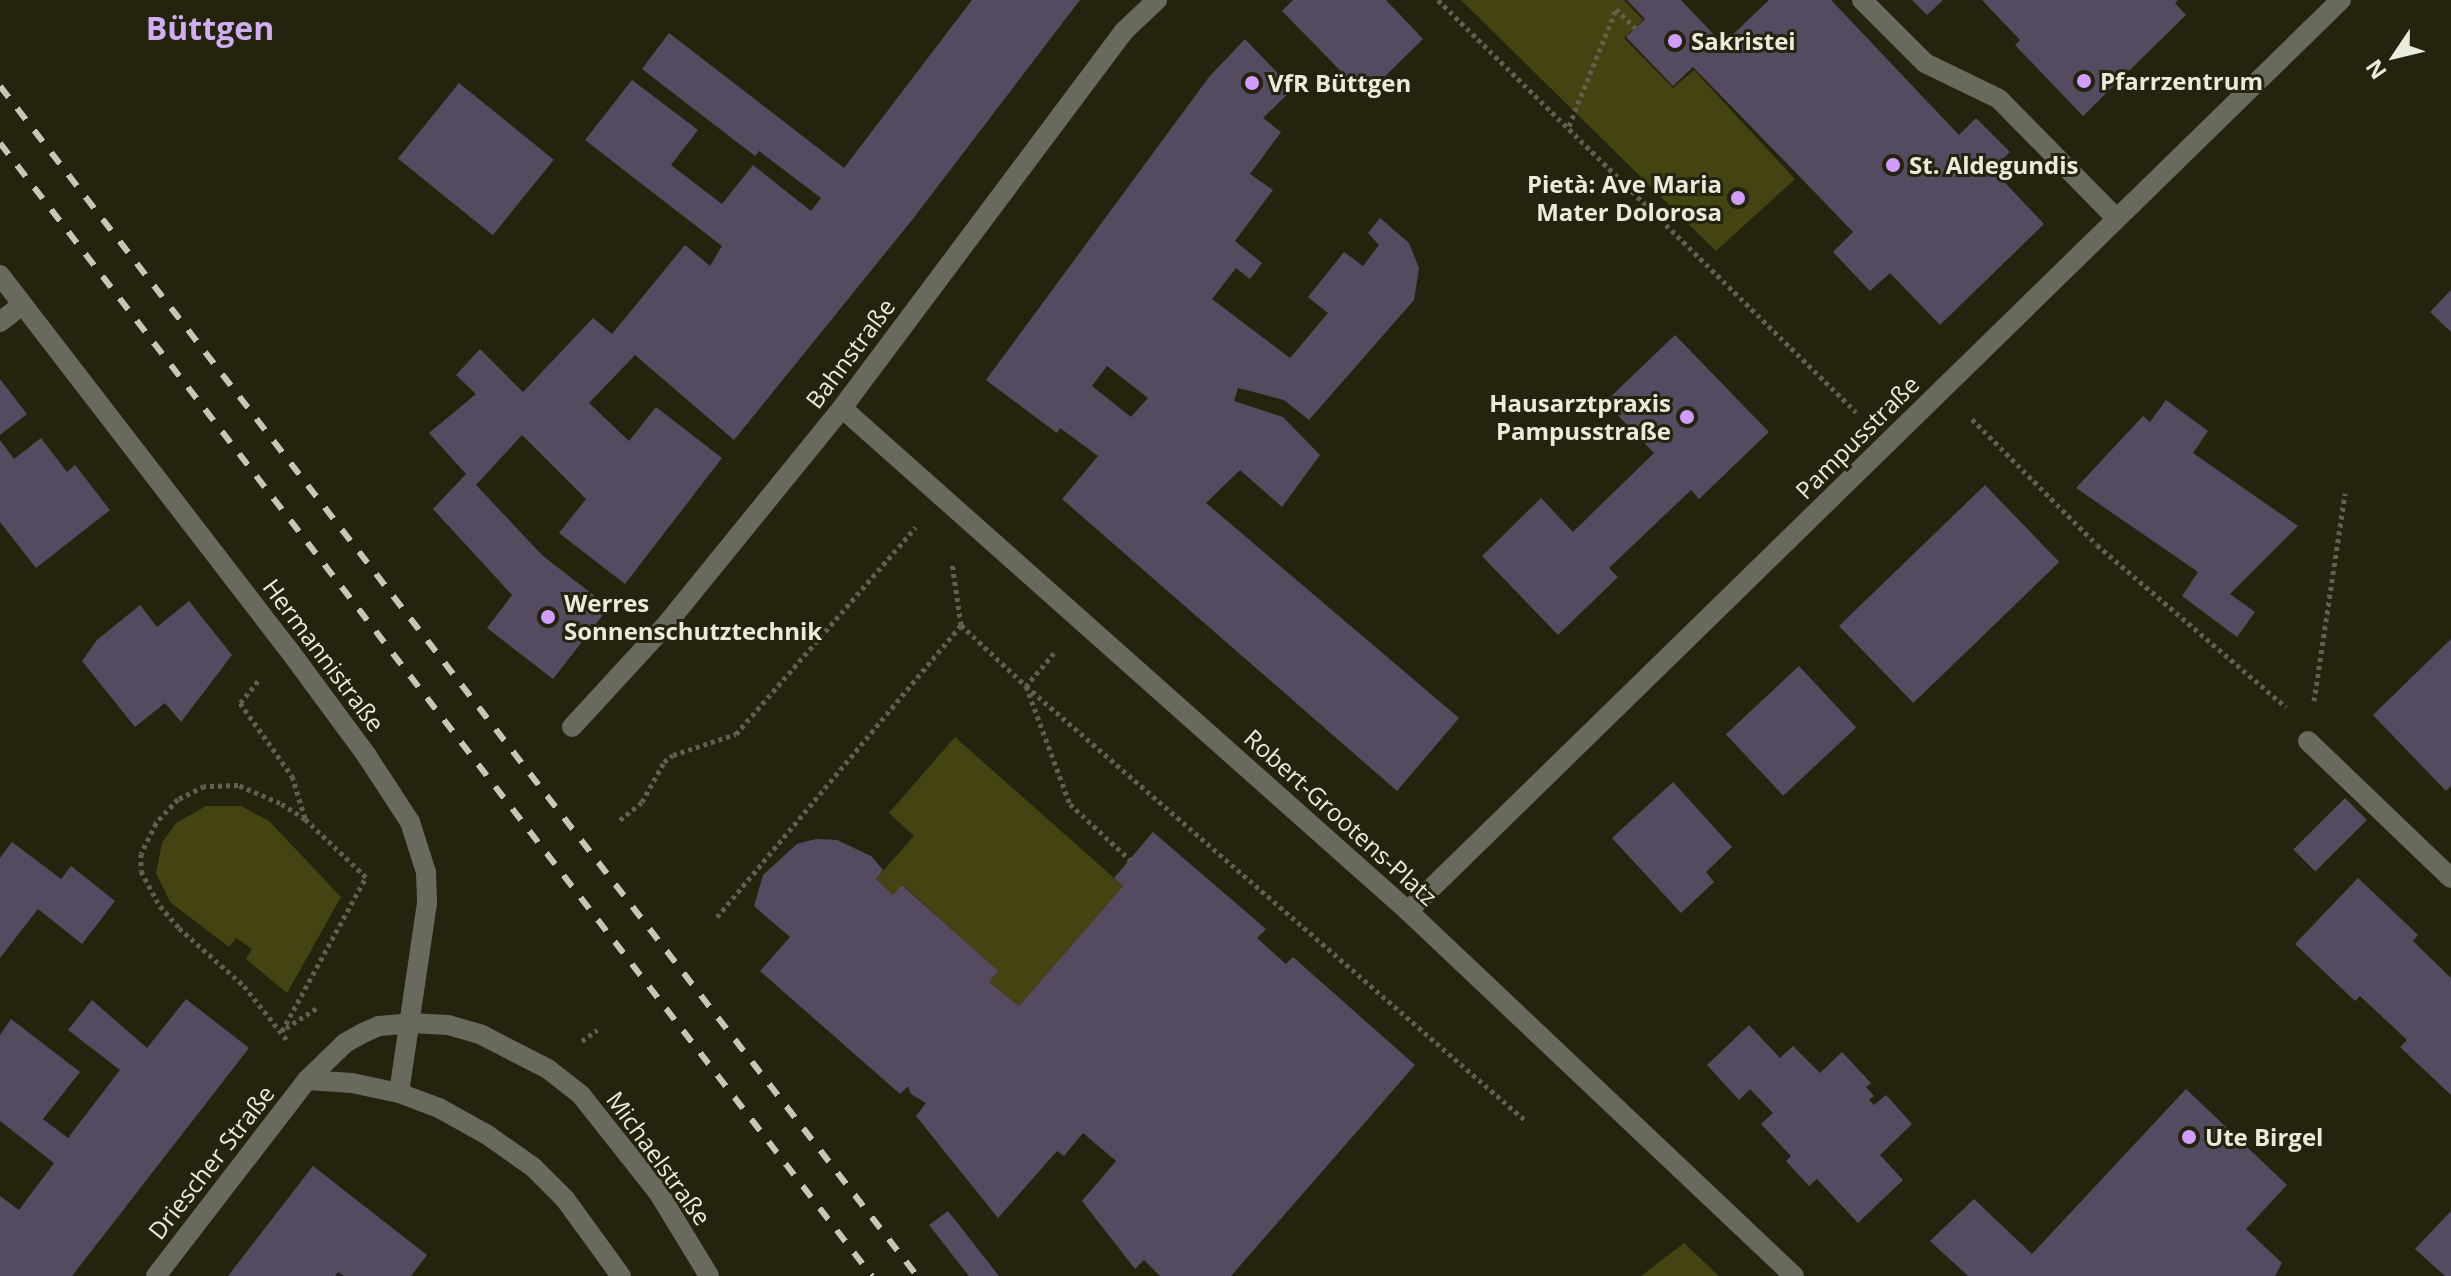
<!DOCTYPE html>
<meta charset="utf-8">
<style>
body{margin:0}
#map{position:relative;width:2451px;height:1276px;overflow:hidden;background:#24230d;font-family:"Open Sans",sans-serif}
div>[style]{position:absolute}
.green>*{inset:0;background:#444312}
.building>*{inset:0;background:#554b60;transform-origin:0 0}
.path>*{height:5px;margin-top:-2.5px;transform-origin:0;background:repeating-linear-gradient(90deg,#60604c 0 4px,transparent 0 8px)}
.service>*{height:20px;margin:-10px;padding:0 10px;transform-origin:10px;border-radius:10px;background:#69695e}
.pedestrian>*{height:20px;margin:-10px;padding:0 10px;transform-origin:10px;border-radius:10px;background:#69695e}
.minor>*{height:20px;margin:-10px;padding:0 10px;transform-origin:10px;border-radius:10px;background:#69695e}
.rail>*{height:6px;margin-top:-3px;transform-origin:0;background:repeating-linear-gradient(90deg,#c6c7b7 0 14px,transparent 0 28px)}
.dots>*{width:22px;height:22px;translate:-50% -50%;box-sizing:border-box;border:4px solid #24230d;border-radius:50%}
span{translate:-50% -50%;white-space:nowrap;text-align:center;line-height:1.15;-webkit-text-stroke:6px #24230d;paint-order:stroke}
.poi-label{font-size:24px;color:#eaebdd;font-weight:700}
.left{translate:0 -50%;text-align:left}
.right{translate:-100% -50%;text-align:right}
.street-label{font-size:24px;color:#eaebdd}
.district-label{font-size:32px;color:#cfaef1;font-weight:700}
.north{position:absolute;left:2355px;top:16px;width:80px;height:80px;-webkit-text-stroke:6px #24230d;paint-order:stroke;rotate:235deg;font-size:22px;font-weight:700;line-height:32px;text-align:center;color:#eaebdd}
.north::after{content:'';display:block;margin:auto;width:28px;height:36px;background:#eaebdd;clip-path:polygon(50% 0,100% 100%,50% 72%,0 100%)}
</style>
<div id="map">
<div class="green">
<i style="clip-path:polygon(1461px 0,1624px 0,1643px 20px,1624px 38px,1673px 88px,1694px 70px,1795px 179px,1716px 251px)"></i>
<i style="clip-path:polygon(955px 737px,1123px 886px,1019px 1006px,989px 982px,997px 971px,903px 885px,893px 895px,876px 879px,914px 836px,889px 813px)"></i>
<i style="clip-path:polygon(206px 806px,241px 806px,269px 821px,341px 897px,287px 993px,246px 959px,252px 949px,236px 938px,229px 947px,170px 902px,156px 873px,162px 843px,176px 823px)"></i>
<i style="clip-path:polygon(1684px 1243px,1719px 1276px,1641px 1276px)"></i>
</div>
<div class="building">
<i style="clip-path:polygon(972px 0,1080px 0,912px 220px,734px 440px,635px 355px,589px 403px,629px 441px,656px 407px,722px 458px,625px 584px,559px 533px,586px 499px,522px 435px,476px 485px,543px 556px,609px 607px,553px 679px,487px 628px,512px 595px,433px 509px,466px 474px,429px 433px,476px 394px,456px 375px,480px 349px,523px 392px,593px 318px,612px 334px,685px 245px,710px 266px,722px 246px,585px 140px,632px 80px,698px 130px,671px 165px,722px 204px,753px 165px,811px 211px,821px 198px,759px 151px,755px 156px,642px 69px,669px 33px,844px 168px)"></i>
<i style="clip-path:polygon(1293px 0,1386px 0,1423px 39px,1365px 96px,1282px 11px)"></i>
<i style="clip-path:polygon(1627px 0,1681px 0,1723px 44px,1769px 0,1831px 0,1959px 135px,1976px 118px,2010px 152px,1992px 169px,2044px 224px,1940px 325px,1890px 273px,1870px 291px,1833px 252px,1853px 232px,1801px 178px,1693px 67px,1673px 86px,1626px 37px,1645px 19px)"></i>
<i style="clip-path:polygon(1912px 0,1943px 0,1927px 15px)"></i>
<i style="clip-path:polygon(1982px 0,2178px 0,2175px 3px,2186px 15px,2083px 116px,2015px 45px,2020px 40px)"></i>
<i style="clip-path:polygon(evenodd,1245px 39px,1293px 89px,1263px 118px,1281px 132px,1250px 174px,1273px 190px,1235px 241px,1262px 263px,1250px 279px,1236px 268px,1212px 299px,1290px 358px,1328px 313px,1308px 297px,1344px 252px,1363px 266px,1379px 245px,1368px 233px,1380px 218px,1409px 243px,1419px 268px,1414px 300px,1309px 420px,1284px 400px,1238px 388px,1234px 401px,1283px 417px,1320px 455px,1282px 507px,1240px 470px,1206px 503px,1459px 718px,1397px 791px,1062px 499px,1098px 456px,1060px 428px,1057px 433px,986px 380px,1209px 77px,1245px 39px,1107px 366px,1148px 398px,1131px 417px,1092px 386px,1107px 366px)"></i>
<i style="left:459px;top:83px;width:122px;height:97px;rotate:39deg"></i>
<i style="clip-path:polygon(2451px 290px,2451px 332px,2430px 312px)"></i>
<i style="clip-path:polygon(1675px 335px,1769px 432px,1699px 499px,1691px 490px,1609px 568px,1618px 577px,1558px 635px,1482px 556px,1541px 498px,1573px 532px,1654px 453px,1605px 402px)"></i>
<i style="clip-path:polygon(0 379px,27px 414px,0 435px)"></i>
<i style="clip-path:polygon(2166px 400px,2208px 431px,2193px 453px,2298px 526px,2230px 594px,2255px 612px,2237px 637px,2182px 596px,2198px 572px,2076px 488px,2143px 416px,2150px 422px)"></i>
<i style="clip-path:polygon(41px 438px,67px 472px,75px 465px,110px 510px,36px 568px,0 522px,0 440px,14px 459px)"></i>
<i style="left:1985px;top:485px;width:107px;height:203px;rotate:46deg"></i>
<i style="clip-path:polygon(189px 601px,232px 655px,181px 722px,165px 703px,135px 727px,82px 661px,97px 640px,140px 605px,157px 627px)"></i>
<i style="clip-path:polygon(2451px 639px,2451px 786px,2446px 791px,2373px 715px)"></i>
<i style="left:1799px;top:666px;width:84px;height:100px;rotate:47deg"></i>
<i style="clip-path:polygon(1673px 782px,1732px 847px,1706px 872px,1714px 882px,1681px 913px,1612px 838px)"></i>
<i style="left:2345px;top:798px;width:31px;height:73px;rotate:45deg"></i>
<i style="clip-path:polygon(1153px 832px,1266px 929px,1257px 938px,1286px 964px,1293px 957px,1415px 1065px,1231px 1276px,1160px 1276px,1144px 1260px,1135px 1269px,1082px 1201px,1116px 1161px,1083px 1133px,1064px 1156px,1057px 1151px,998px 1218px,916px 1116px,926px 1103px,911px 1094px,908px 1086px,900px 1094px,760px 971px,790px 937px,754px 906px,763px 875px,797px 844px,816px 839px,837px 840px,871px 856px,883px 870px,876px 879px,893px 895px,902px 885px,998px 971px,989px 982px,1019px 1006px,1123px 886px,1114px 878px)"></i>
<i style="clip-path:polygon(12px 842px,61px 879px,71px 866px,115px 901px,82px 944px,38px 909px,0 958px,0 858px)"></i>
<i style="clip-path:polygon(2358px 878px,2418px 935px,2413px 941px,2451px 978px,2451px 1095px,2400px 1047px,2407px 1040px,2360px 996px,2355px 1001px,2295px 944px)"></i>
<i style="clip-path:polygon(186px 999px,249px 1048px,72px 1276px,0 1276px,0 1196px,19px 1210px,54px 1163px,0 1121px,0 1035px,11px 1019px,80px 1072px,43px 1119px,68px 1138px,120px 1070px,68px 1030px,92px 1000px,147px 1048px)"></i>
<i style="clip-path:polygon(1749px 1025px,1780px 1058px,1793px 1046px,1820px 1073px,1842px 1052px,1871px 1083px,1866px 1087px,1874px 1096px,1869px 1100px,1874px 1105px,1886px 1095px,1912px 1124px,1880px 1155px,1903px 1180px,1858px 1223px,1817px 1179px,1809px 1186px,1786px 1161px,1791px 1156px,1761px 1124px,1773px 1113px,1750px 1089px,1739px 1100px,1707px 1065px)"></i>
<i style="clip-path:polygon(2186px 1089px,2287px 1185px,2246px 1229px,2282px 1263px,2275px 1276px,1968px 1276px,1930px 1241px,1974px 1199px,2032px 1254px)"></i>
<i style="clip-path:polygon(313px 1166px,427px 1255px,411px 1276px,344px 1276px,338px 1272px,335px 1276px,228px 1276px)"></i>
<i style="clip-path:polygon(948px 1211px,999px 1276px,969px 1276px,929px 1225px)"></i>
<i style="clip-path:polygon(2451px 1211px,2451px 1276px,2445px 1276px,2415px 1249px)"></i>
</div>
<div class="path">
<i style="left:1438px;top:0;width:587px;rotate:44.59deg"></i>
<i style="left:1569px;top:126px;width:126px;rotate:-68.1deg"></i>
<i style="left:1616px;top:9px;width:27px;rotate:45deg"></i>
<i style="left:1972px;top:419px;width:177px;rotate:45.2deg"></i>
<i style="left:2097px;top:545px;width:249px;rotate:40.6deg"></i>
<i style="left:961px;top:625px;width:89px;rotate:43.2deg"></i>
<i style="left:1026px;top:686px;width:663px;rotate:41.02deg"></i>
<i style="left:1054px;top:653px;width:43px;rotate:130.3deg"></i>
<i style="left:1026px;top:686px;width:126px;rotate:69.6deg"></i>
<i style="left:1070px;top:804px;width:82px;rotate:43deg"></i>
<i style="left:258px;top:681px;width:28px;rotate:129deg"></i>
<i style="left:240px;top:703px;width:90px;rotate:54.5deg"></i>
<i style="left:292px;top:776px;width:44px;rotate:72.8deg"></i>
<i style="left:2314px;top:701px;width:210px;rotate:-81.5deg"></i>
<i style="left:620px;top:820px;width:28px;rotate:-39deg"></i>
<i style="left:642px;top:802px;width:46px;rotate:-61.2deg"></i>
<i style="left:664px;top:762px;width:11px;rotate:-38deg"></i>
<i style="left:673px;top:755px;width:66px;rotate:-18.4deg"></i>
<i style="left:736px;top:734px;width:274px;rotate:-49deg"></i>
<i style="left:717px;top:917px;width:381px;rotate:-50.1deg"></i>
<i style="left:961px;top:625px;width:63px;rotate:-98.3deg"></i>
<i style="left:286px;top:1028px;width:38px;rotate:-33deg"></i>
<i style="left:282px;top:1031px;width:175px;rotate:-61.4deg"></i>
<i style="left:366px;top:877px;width:84px;rotate:-136.4deg"></i>
<i style="left:305px;top:819px;width:30px;rotate:-147deg"></i>
<i style="left:280px;top:803px;width:46px;rotate:-156.8deg"></i>
<i style="left:238px;top:785px;width:34px;rotate:178deg"></i>
<i style="left:204px;top:786px;width:29px;rotate:153deg"></i>
<i style="left:178px;top:799px;width:33px;rotate:133deg"></i>
<i style="left:156px;top:823px;width:34px;rotate:116deg"></i>
<i style="left:141px;top:854px;width:17px;rotate:90deg"></i>
<i style="left:141px;top:871px;width:40px;rotate:62deg"></i>
<i style="left:160px;top:906px;width:29px;rotate:49deg"></i>
<i style="left:179px;top:928px;width:87px;rotate:41.7deg"></i>
<i style="left:244px;top:986px;width:69px;rotate:51.5deg"></i>
<i style="left:582px;top:1041px;width:19px;rotate:-36deg"></i>
</div>
<div class="service">
<i style="left:0;top:322px;width:28px;rotate:-38deg"></i>
</div>
<div class="pedestrian">
<i style="left:1862px;top:0;width:89px;rotate:45deg"></i>
<i style="left:1925px;top:63px;width:82px;rotate:25.9deg"></i>
<i style="left:1999px;top:99px;width:167px;rotate:45.5deg"></i>
</div>
<div class="minor">
<i style="left:0;top:275px;width:468px;rotate:52.4deg"></i>
<i style="left:286px;top:646px;width:137px;rotate:53.6deg"></i>
<i style="left:367px;top:756px;width:79px;rotate:56.9deg"></i>
<i style="left:410px;top:822px;width:52px;rotate:72.3deg"></i>
<i style="left:426px;top:872px;width:31px;rotate:88deg"></i>
<i style="left:427px;top:903px;width:192px;rotate:98.4deg"></i>
<i style="left:842px;top:408px;width:757px;rotate:41.63deg"></i>
<i style="left:1408px;top:911px;width:531px;rotate:43.4deg"></i>
<i style="left:572px;top:727px;width:137px;rotate:-47.4deg"></i>
<i style="left:665px;top:626px;width:281px;rotate:-50.9deg"></i>
<i style="left:842px;top:408px;width:469px;rotate:-53.2deg"></i>
<i style="left:1123px;top:32px;width:47px;rotate:-43.3deg"></i>
<i style="left:2308px;top:741px;width:198px;rotate:43.8deg"></i>
<i style="left:1408px;top:911px;width:1304px;rotate:-44.32deg"></i>
<i style="left:307px;top:1080px;width:45px;rotate:3.8deg"></i>
<i style="left:352px;top:1083px;width:48px;rotate:12deg"></i>
<i style="left:399px;top:1093px;width:43px;rotate:20.6deg"></i>
<i style="left:439px;top:1108px;width:54px;rotate:29deg"></i>
<i style="left:486px;top:1134px;width:57px;rotate:35.1deg"></i>
<i style="left:533px;top:1167px;width:45px;rotate:45deg"></i>
<i style="left:565px;top:1199px;width:95px;rotate:54deg"></i>
<i style="left:156px;top:1276px;width:247px;rotate:-52.4deg"></i>
<i style="left:307px;top:1080px;width:53px;rotate:-44.2deg"></i>
<i style="left:345px;top:1043px;width:21px;rotate:-29deg"></i>
<i style="left:363px;top:1033px;width:17px;rotate:-24deg"></i>
<i style="left:379px;top:1026px;width:32px;rotate:-5deg"></i>
<i style="left:411px;top:1023px;width:37px;rotate:3deg"></i>
<i style="left:448px;top:1025px;width:35px;rotate:16deg"></i>
<i style="left:482px;top:1035px;width:74px;rotate:27.3deg"></i>
<i style="left:548px;top:1069px;width:42px;rotate:38.2deg"></i>
<i style="left:581px;top:1095px;width:124px;rotate:51.6deg"></i>
<i style="left:658px;top:1192px;width:98px;rotate:58.7deg"></i>
</div>
<div class="rail">
<i style="left:0;top:86px;width:1502px;rotate:52.38deg"></i>
<i style="left:0;top:143px;width:1430px;rotate:52.42deg"></i>
</div>
<div class="dots">
<i style="left:1675px;top:41px;background:#d09dff"></i>
<i style="left:2084px;top:81px;background:#d09dff"></i>
<i style="left:1252px;top:83px;background:#d09dff"></i>
<i style="left:1893px;top:165px;background:#d09dff"></i>
<i style="left:1738px;top:198px;background:#d09dff"></i>
<i style="left:1687px;top:417px;background:#d09dff"></i>
<i style="left:548px;top:617px;background:#d09dff"></i>
<i style="left:2189px;top:1137px;background:#d09dff"></i>
</div>
<div class="poi-label">
<span class="left" style="left:1691px;top:41px">Sakristei</span>
<span class="left" style="left:2100px;top:81px">Pfarrzentrum</span>
<span class="left" style="left:1268px;top:83px">VfR Büttgen</span>
<span class="left" style="left:1909px;top:165px">St. Aldegundis</span>
<span class="right" style="left:1722px;top:198px">Pietà: Ave Maria<br>Mater Dolorosa</span>
<span class="right" style="left:1671px;top:417px">Hausarztpraxis<br>Pampusstraße</span>
<span class="left" style="left:564px;top:617px">Werres<br>Sonnenschutztechnik</span>
<span class="left" style="left:2205px;top:1137px">Ute Birgel</span>
</div>
<div class="street-label">
<span style="left:850px;top:353px;rotate:-53deg">Bahnstraße</span>
<span style="left:1857px;top:437px;rotate:-45deg">Pampusstraße</span>
<span style="left:324px;top:655px;rotate:53deg">Hermannistraße</span>
<span style="left:1341px;top:817px;rotate:42deg">Robert-Grootens-Platz</span>
<span style="left:659px;top:1158px;rotate:54deg">Michaelstraße</span>
<span style="left:211px;top:1162px;rotate:-52deg">Driescher Straße</span>
</div>
<div class="district-label">
<span style="left:210px;top:28px">Büttgen</span>
</div>
<div class="north">N</div>
</div>
